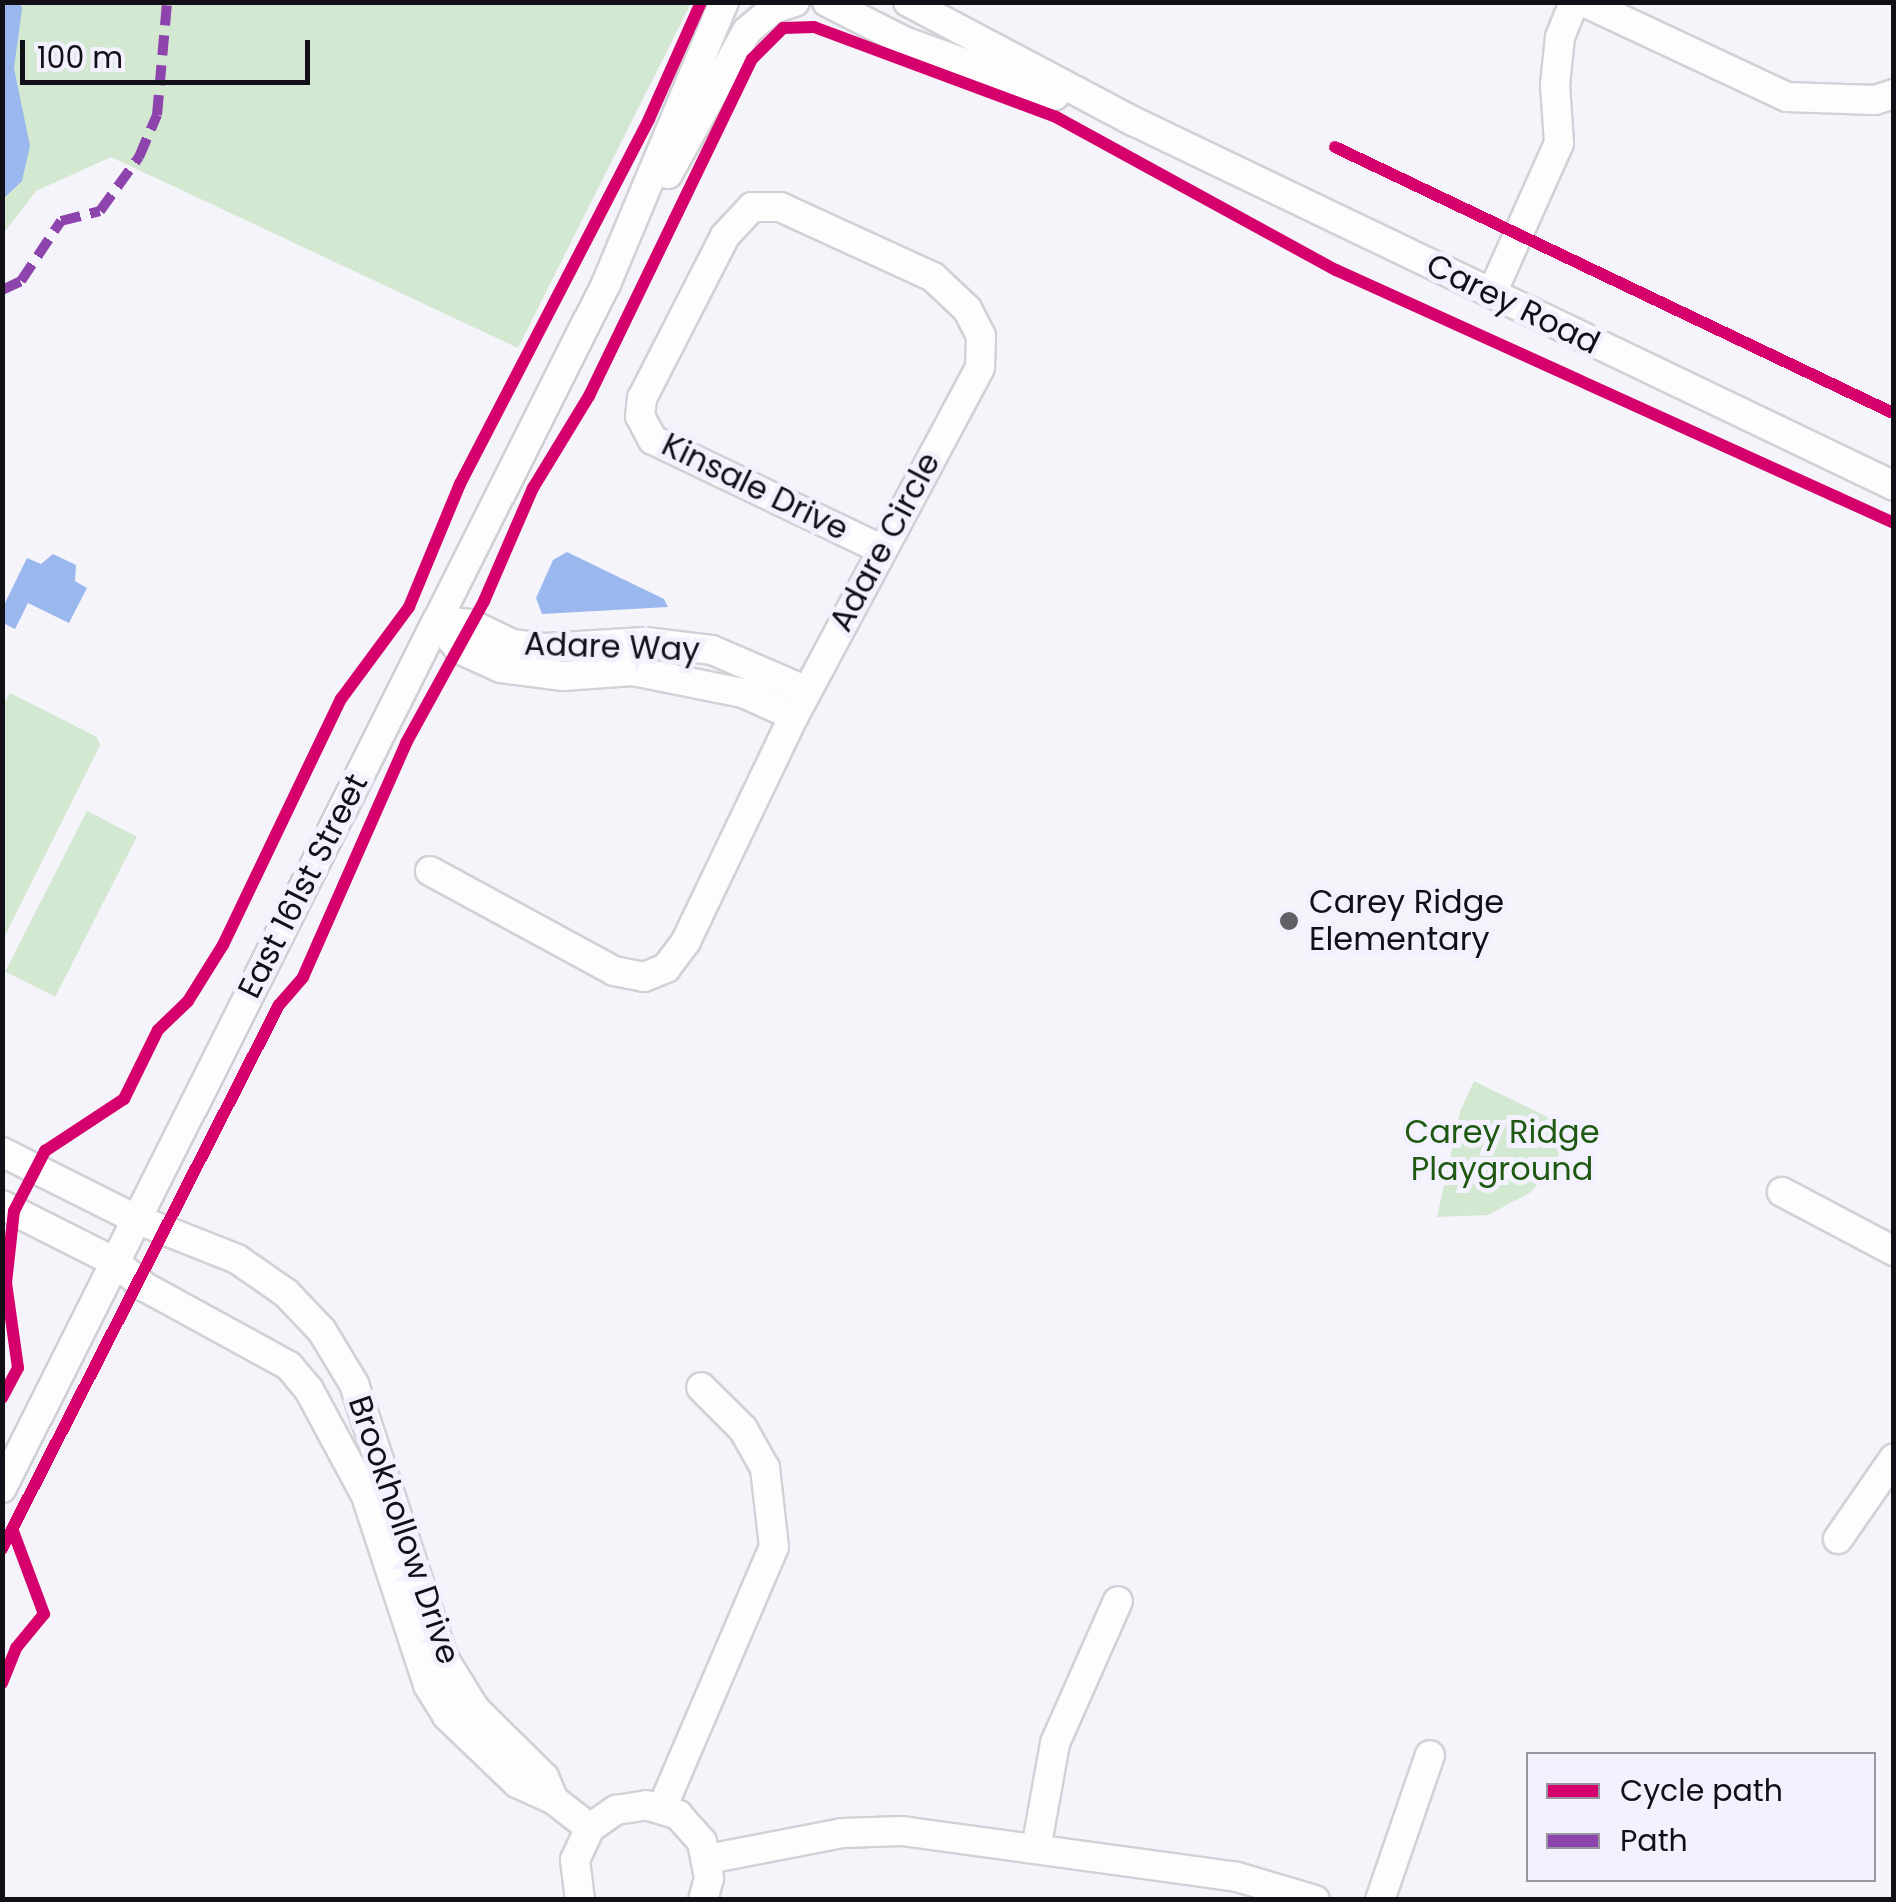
<!DOCTYPE html>
<style>
body{margin:0}
#map{position:relative;width:1896px;height:1902px;overflow:hidden;background:#f4f4fa;font-family:Poppins,sans-serif}
div>[style]{position:absolute}
.green>*{inset:0;background:#d2e8d0;transform-origin:0 0}
.water>*{inset:0;background:#9ab8ed}
.roads{filter:drop-shadow(2px 0 #d1d1d7) drop-shadow(-2px 0 #d1d1d7) drop-shadow(0 2px #d1d1d7) drop-shadow(0 -2px #d1d1d7)}
.minor>*{height:28px;margin:-14px;padding:0 14px;transform-origin:14px;border-radius:14px;background:#fdfdfe}
.quiet>*{height:10px;margin-top:-5px;transform-origin:0;background:repeating-linear-gradient(90deg,#8e44ad 0 20px,transparent 0 30px)}
.cycleway>*{height:12px;margin:-6px;padding:0 6px;transform-origin:6px;border-radius:6px;background:#d6006c}
.dots>*{width:28px;height:28px;translate:-50% -50%;box-sizing:border-box;border:5px solid #f2f1fd;border-radius:50%}
span{translate:-50% -50%;white-space:nowrap;text-align:center;line-height:1.15;-webkit-text-stroke:10px #f2f1fd;paint-order:stroke}
.street-label{font-size:32px;color:#111016}
.poi-label{font-size:32px;color:#111016}
.left{translate:0 -50%;text-align:left}
.park-label{font-size:32px;color:#1f5911}
.frame{position:absolute;inset:0;border:5px solid #111016;pointer-events:none}
.legend{position:absolute;left:1526px;top:1752px;width:350px;height:130px;box-sizing:border-box;background:#f2f1fd;border:2px solid #9897a1;margin:0;padding:12px 18px;list-style:none;font-size:30px;color:#111016}
.legend li{display:flex;align-items:center;gap:20px;height:50px}
.legend b{width:50px;border:2px solid #9897a1}
.scale{position:absolute;left:20px;top:40px;width:290px;height:45px;box-sizing:border-box;border:5px solid #111016;border-top:0;padding-left:12px;font-size:30px;line-height:35px;white-space:nowrap;color:#111016;-webkit-text-stroke:8px #f2f1fd;paint-order:stroke}
</style>
<div id="map">
<div class="green">
<i style="clip-path:polygon(3px 3px,691px 3px,518px 348px,111px 157px,36px 191px,3px 234px)"></i>
<i style="clip-path:polygon(10px 693px,97px 737px,100px 745px,3px 940px,2px 707px)"></i>
<i style="left:87px;top:811px;width:56px;height:180px;rotate:27deg"></i>
<i style="clip-path:polygon(1474px 1081px,1570px 1128px,1554px 1165px,1531px 1192px,1488px 1215px,1437px 1217px,1460px 1112px)"></i>
</div>
<div class="water">
<i style="clip-path:polygon(3px 2px,20px 3px,22px 9px,14px 68px,30px 146px,22px 181px,3px 199px)"></i>
<i style="clip-path:polygon(567px 552px,664px 599px,668px 607px,542px 614px,536px 598px,553px 560px)"></i>
<i style="clip-path:polygon(53px 554px,76px 565px,75px 581px,87px 588px,69px 623px,28px 603px,15px 629px,3px 623px,3px 607px,27px 558px,41px 564px)"></i>
</div>
<div class="roads">
<div class="minor">
<i style="left:827px;top:2px;width:89px;rotate:26.9deg"></i>
<i style="left:906px;top:42px;width:158px;rotate:19.9deg"></i>
<i style="left:908px;top:2px;width:255px;rotate:27.9deg"></i>
<i style="left:1133px;top:121px;width:844px;rotate:25.62deg"></i>
<i style="left:1584px;top:2px;width:224px;rotate:25.1deg"></i>
<i style="left:1787px;top:97px;width:88px;rotate:2deg"></i>
<i style="left:1875px;top:100px;width:20px;rotate:-18deg"></i>
<i style="left:668px;top:174px;width:163px;rotate:-61.1deg"></i>
<i style="left:747px;top:31px;width:34px;rotate:-40deg"></i>
<i style="left:773px;top:9px;width:23px;rotate:-18deg"></i>
<i style="left:1492px;top:293px;width:164px;rotate:-65.9deg"></i>
<i style="left:1559px;top:143px;width:58px;rotate:-93.9deg"></i>
<i style="left:1555px;top:85px;width:48px;rotate:-84.1deg"></i>
<i style="left:1560px;top:37px;width:38px;rotate:-68deg"></i>
<i style="left:437px;top:621px;width:34px;rotate:5deg"></i>
<i style="left:471px;top:624px;width:46px;rotate:26deg"></i>
<i style="left:512px;top:644px;width:34px;rotate:7deg"></i>
<i style="left:546px;top:648px;width:99px;rotate:-3.5deg"></i>
<i style="left:645px;top:642px;width:67px;rotate:6.8deg"></i>
<i style="left:712px;top:650px;width:103px;rotate:23.3deg"></i>
<i style="left:437px;top:621px;width:36px;rotate:52deg"></i>
<i style="left:459px;top:649px;width:46px;rotate:24.3deg"></i>
<i style="left:501px;top:668px;width:63px;rotate:7.4deg"></i>
<i style="left:563px;top:676px;width:70px;rotate:-4.1deg"></i>
<i style="left:633px;top:671px;width:112px;rotate:11.3deg"></i>
<i style="left:743px;top:693px;width:56px;rotate:24.3deg"></i>
<i style="left:430px;top:871px;width:209px;rotate:28.5deg"></i>
<i style="left:614px;top:971px;width:31px;rotate:11deg"></i>
<i style="left:644px;top:977px;width:24px;rotate:-22deg"></i>
<i style="left:666px;top:968px;width:34px;rotate:-53deg"></i>
<i style="left:686px;top:941px;width:250px;rotate:-64.4deg"></i>
<i style="left:794px;top:716px;width:395px;rotate:-61.9deg"></i>
<i style="left:980px;top:367px;width:31px;rotate:-88deg"></i>
<i style="left:981px;top:336px;width:30px;rotate:-117deg"></i>
<i style="left:967px;top:309px;width:47px;rotate:-136.7deg"></i>
<i style="left:933px;top:277px;width:168px;rotate:-155.4deg"></i>
<i style="left:780px;top:207px;width:28px;rotate:180deg"></i>
<i style="left:752px;top:207px;width:40px;rotate:133deg"></i>
<i style="left:725px;top:236px;width:182px;rotate:117.1deg"></i>
<i style="left:642px;top:398px;width:18px;rotate:96deg"></i>
<i style="left:640px;top:416px;width:27px;rotate:62deg"></i>
<i style="left:653px;top:440px;width:252px;rotate:25.6deg"></i>
<i style="left:2px;top:1152px;width:150px;rotate:26.6deg"></i>
<i style="left:136px;top:1219px;width:109px;rotate:21.6deg"></i>
<i style="left:237px;top:1259px;width:60px;rotate:34.8deg"></i>
<i style="left:286px;top:1293px;width:52px;rotate:46.5deg"></i>
<i style="left:322px;top:1331px;width:62px;rotate:58.9deg"></i>
<i style="left:354px;top:1384px;width:287px;rotate:71.9deg"></i>
<i style="left:443px;top:1657px;width:61px;rotate:58.4deg"></i>
<i style="left:475px;top:1709px;width:97px;rotate:44.6deg"></i>
<i style="left:544px;top:1777px;width:25px;rotate:67deg"></i>
<i style="left:1782px;top:1192px;width:127px;rotate:27.8deg"></i>
<i style="left:2px;top:1205px;width:127px;rotate:26.8deg"></i>
<i style="left:115px;top:1262px;width:39px;rotate:40deg"></i>
<i style="left:145px;top:1287px;width:164px;rotate:28.7deg"></i>
<i style="left:289px;top:1366px;width:31px;rotate:50deg"></i>
<i style="left:309px;top:1390px;width:120px;rotate:61.7deg"></i>
<i style="left:366px;top:1496px;width:199px;rotate:71.8deg"></i>
<i style="left:428px;top:1685px;width:36px;rotate:58deg"></i>
<i style="left:447px;top:1716px;width:97px;rotate:43.7deg"></i>
<i style="left:517px;top:1783px;width:41px;rotate:24.7deg"></i>
<i style="left:554px;top:1800px;width:46px;rotate:37.9deg"></i>
<i style="left:2px;top:1488px;width:1347px;rotate:-63.36deg"></i>
<i style="left:606px;top:284px;width:306px;rotate:-67.3deg"></i>
<i style="left:1838px;top:1539px;width:98px;rotate:-55.3deg"></i>
<i style="left:662px;top:1808px;width:284px;rotate:-66.8deg"></i>
<i style="left:774px;top:1547px;width:80px;rotate:-96.5deg"></i>
<i style="left:765px;top:1468px;width:45px;rotate:-119.4deg"></i>
<i style="left:743px;top:1429px;width:59px;rotate:-135deg"></i>
<i style="left:1036px;top:1849px;width:108px;rotate:-79.8deg"></i>
<i style="left:1055px;top:1743px;width:155px;rotate:-66.1deg"></i>
<i style="left:708px;top:1859px;width:137px;rotate:-10.9deg"></i>
<i style="left:843px;top:1833px;width:59px;rotate:-1.9deg"></i>
<i style="left:902px;top:1831px;width:338px;rotate:7.8deg"></i>
<i style="left:1237px;top:1877px;width:81px;rotate:16.4deg"></i>
<i style="left:580px;top:1900px;width:40px;rotate:-97.1deg"></i>
<i style="left:575px;top:1860px;width:35px;rotate:-65deg"></i>
<i style="left:590px;top:1828px;width:32px;rotate:-35deg"></i>
<i style="left:616px;top:1810px;width:30px;rotate:-9deg"></i>
<i style="left:646px;top:1805px;width:34px;rotate:17deg"></i>
<i style="left:678px;top:1815px;width:36px;rotate:48deg"></i>
<i style="left:702px;top:1842px;width:37px;rotate:79deg"></i>
<i style="left:709px;top:1878px;width:23px;rotate:105deg"></i>
<i style="left:1380px;top:1900px;width:153px;rotate:-71deg"></i>
</div>
</div>
<div class="quiet">
<i style="left:2px;top:290px;width:21px;rotate:-25deg"></i>
<i style="left:21px;top:281px;width:72px;rotate:-56.3deg"></i>
<i style="left:61px;top:221px;width:40px;rotate:-14.4deg"></i>
<i style="left:100px;top:211px;width:67px;rotate:-54.2deg"></i>
<i style="left:139px;top:157px;width:46px;rotate:-66.8deg"></i>
<i style="left:157px;top:115px;width:113px;rotate:-84.9deg"></i>
</div>
<div class="cycleway">
<i style="left:1335px;top:147px;width:618px;rotate:25.49deg"></i>
<i style="left:2px;top:1398px;width:34px;rotate:-62deg"></i>
<i style="left:18px;top:1368px;width:86px;rotate:-98deg"></i>
<i style="left:6px;top:1283px;width:72px;rotate:-83.7deg"></i>
<i style="left:14px;top:1211px;width:68px;rotate:-62.7deg"></i>
<i style="left:45px;top:1151px;width:95px;rotate:-33.4deg"></i>
<i style="left:124px;top:1099px;width:77px;rotate:-63.8deg"></i>
<i style="left:158px;top:1030px;width:42px;rotate:-44deg"></i>
<i style="left:188px;top:1001px;width:66px;rotate:-58deg"></i>
<i style="left:223px;top:945px;width:273px;rotate:-64.4deg"></i>
<i style="left:341px;top:699px;width:114px;rotate:-53.5deg"></i>
<i style="left:409px;top:607px;width:133px;rotate:-67.5deg"></i>
<i style="left:460px;top:484px;width:411px;rotate:-62.6deg"></i>
<i style="left:649px;top:119px;width:128px;rotate:-66deg"></i>
<i style="left:2px;top:1549px;width:610px;rotate:-63.02deg"></i>
<i style="left:279px;top:1005px;width:37px;rotate:-49deg"></i>
<i style="left:303px;top:977px;width:256px;rotate:-66.2deg"></i>
<i style="left:406px;top:743px;width:162px;rotate:-61.2deg"></i>
<i style="left:484px;top:601px;width:123px;rotate:-66.6deg"></i>
<i style="left:533px;top:488px;width:108px;rotate:-58.7deg"></i>
<i style="left:589px;top:396px;width:374px;rotate:-64.2deg"></i>
<i style="left:752px;top:59px;width:44px;rotate:-45deg"></i>
<i style="left:783px;top:28px;width:31px;rotate:-2deg"></i>
<i style="left:814px;top:27px;width:258px;rotate:20.4deg"></i>
<i style="left:1056px;top:117px;width:319px;rotate:28.7deg"></i>
<i style="left:1336px;top:270px;width:613px;rotate:24.39deg"></i>
<i style="left:2px;top:1683px;width:38px;rotate:-68deg"></i>
<i style="left:16px;top:1648px;width:44px;rotate:-50.5deg"></i>
<i style="left:44px;top:1614px;width:89px;rotate:-110.5deg"></i>
</div>
<div class="dots">
<i style="left:1289px;top:921px;background:#606066"></i>
</div>
<div class="street-label">
<span style="left:1513px;top:304px;rotate:26deg">Carey Road</span>
<span style="left:755px;top:487px;rotate:26deg">Kinsale Drive</span>
<span style="left:885px;top:542px;rotate:-62deg">Adare Circle</span>
<span style="left:612px;top:647px;rotate:2deg">Adare Way</span>
<span style="left:303px;top:886px;rotate:-63deg">East 161st Street</span>
<span style="left:404px;top:1530px;rotate:71deg">Brookhollow Drive</span>
</div>
<div class="poi-label">
<span class="left" style="left:1309px;top:921px">Carey Ridge<br>Elementary</span>
</div>
<div class="park-label">
<span style="left:1502px;top:1151px">Carey Ridge<br>Playground</span>
</div>
<div class="frame"></div>
<ul class="legend">
<li><b style="height:12px;background:#d6006c"></b>Cycle path</li>
<li><b style="height:12px;background:#8e44ad"></b>Path</li>
</ul>
<div class="scale">100 m</div>
</div>
